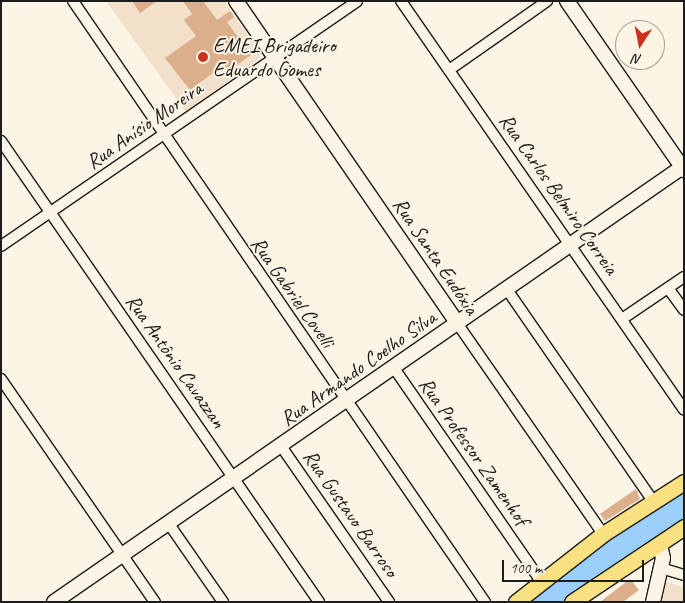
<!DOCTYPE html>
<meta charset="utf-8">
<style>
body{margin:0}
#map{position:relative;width:685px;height:603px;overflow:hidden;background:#fcf5e5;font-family:Caveat,sans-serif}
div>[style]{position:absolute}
.built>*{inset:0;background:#f2e0ca}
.water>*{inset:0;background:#9bcef8}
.building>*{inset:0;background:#dbae8c}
.roads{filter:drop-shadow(1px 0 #1c1c1c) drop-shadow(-1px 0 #1c1c1c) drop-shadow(0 1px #1c1c1c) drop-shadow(0 -1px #1c1c1c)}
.street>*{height:10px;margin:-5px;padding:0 5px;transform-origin:5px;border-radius:5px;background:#fcf5e5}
.secondary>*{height:14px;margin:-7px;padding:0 7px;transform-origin:7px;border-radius:7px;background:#fcf5e5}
.primary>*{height:15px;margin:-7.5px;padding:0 7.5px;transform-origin:7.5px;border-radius:7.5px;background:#f9e181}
.dots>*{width:14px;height:14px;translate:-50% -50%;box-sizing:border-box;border:2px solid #fcf5e5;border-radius:50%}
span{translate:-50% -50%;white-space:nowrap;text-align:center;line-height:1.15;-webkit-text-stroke:4px #fcf5e5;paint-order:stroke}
.poi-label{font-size:21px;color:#1c1c1c}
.left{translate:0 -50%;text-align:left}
.street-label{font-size:21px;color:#1c1c1c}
.frame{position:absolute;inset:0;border:2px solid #1c1c1c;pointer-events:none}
.north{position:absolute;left:615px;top:20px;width:50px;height:50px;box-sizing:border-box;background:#fcf5e5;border:1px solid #a29e95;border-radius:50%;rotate:191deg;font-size:14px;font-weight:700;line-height:20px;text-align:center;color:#1c1c1c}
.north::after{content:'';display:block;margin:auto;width:18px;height:22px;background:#c8321e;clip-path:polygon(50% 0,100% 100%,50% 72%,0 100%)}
.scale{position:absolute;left:502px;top:560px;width:142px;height:22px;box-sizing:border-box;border:2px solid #1c1c1c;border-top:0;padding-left:6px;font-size:15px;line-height:18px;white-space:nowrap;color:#1c1c1c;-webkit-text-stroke:4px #fcf5e5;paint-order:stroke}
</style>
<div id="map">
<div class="built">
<i style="clip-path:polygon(106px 1px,224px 1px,260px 52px,260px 58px,186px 112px)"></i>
<i style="clip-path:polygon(663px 581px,684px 587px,684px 602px,658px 602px)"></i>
</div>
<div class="water">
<i style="clip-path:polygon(684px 490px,684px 521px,566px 602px,526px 602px,622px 529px)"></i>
</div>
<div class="building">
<i style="clip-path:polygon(132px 1px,157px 1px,140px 13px)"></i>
<i style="clip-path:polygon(183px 1px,203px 1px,217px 20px,230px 11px,234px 17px,227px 22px,251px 55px,234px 67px,221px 67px,190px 90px,165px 58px,196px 36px,184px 20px,192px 14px)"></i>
<i style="clip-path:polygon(636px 489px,640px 499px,605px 521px,600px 514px)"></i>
<i style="clip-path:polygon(630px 579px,639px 590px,623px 602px,600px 602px)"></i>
</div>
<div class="roads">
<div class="street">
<i style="left:73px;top:1px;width:729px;rotate:55.57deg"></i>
<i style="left:401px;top:1px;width:497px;rotate:55.3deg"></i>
<i style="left:449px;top:70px;width:120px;rotate:-35.1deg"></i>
<i style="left:1px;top:141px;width:560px;rotate:55.4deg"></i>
<i style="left:1px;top:246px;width:432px;rotate:-34.5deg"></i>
<i style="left:506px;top:288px;width:259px;rotate:55.4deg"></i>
<i style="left:668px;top:288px;width:27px;rotate:54deg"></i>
<i style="left:622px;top:319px;width:75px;rotate:-34.1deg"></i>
<i style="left:457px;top:323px;width:257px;rotate:55.3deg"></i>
<i style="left:394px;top:368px;width:257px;rotate:55.4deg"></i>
<i style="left:1px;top:379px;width:271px;rotate:55.4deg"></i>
<i style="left:281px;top:446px;width:190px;rotate:55.3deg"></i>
<i style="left:169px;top:524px;width:95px;rotate:55.3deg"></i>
<i style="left:661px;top:568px;width:24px;rotate:17deg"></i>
</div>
<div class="secondary">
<i style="left:236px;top:1px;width:391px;rotate:55.5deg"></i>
<i style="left:567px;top:1px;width:206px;rotate:55.3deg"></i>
<i style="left:54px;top:602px;width:766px;rotate:-34.69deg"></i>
<i style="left:653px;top:602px;width:45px;rotate:-77.2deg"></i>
<i style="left:663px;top:558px;width:13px;rotate:-103deg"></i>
</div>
<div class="primary">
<i style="left:516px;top:602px;width:110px;rotate:-38deg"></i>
<i style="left:603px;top:534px;width:96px;rotate:-32.7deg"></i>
<i style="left:572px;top:602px;width:135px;rotate:-33.8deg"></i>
</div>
</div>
<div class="dots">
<i style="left:203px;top:57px;background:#c8321e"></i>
</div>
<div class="poi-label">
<span class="left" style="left:213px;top:57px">EMEI Brigadeiro<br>Eduardo Gomes</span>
</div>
<div class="street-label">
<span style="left:144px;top:125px;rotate:-35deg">Rua Anísio Moreira</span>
<span style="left:559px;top:194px;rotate:55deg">Rua Carlos Belmiro Correia</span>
<span style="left:436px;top:256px;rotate:56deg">Rua Santa Eudóxia</span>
<span style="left:293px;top:292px;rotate:55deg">Rua Gabriel Covelli</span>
<span style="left:176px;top:361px;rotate:55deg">Rua Antônio Cavazzan</span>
<span style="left:358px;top:368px;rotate:-35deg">Rua Armando Coelho Silva</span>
<span style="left:474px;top:451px;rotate:55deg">Rua Professor Zamenhof</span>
<span style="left:351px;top:513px;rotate:55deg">Rua Gustavo Barroso</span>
</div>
<div class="frame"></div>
<div class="north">N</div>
<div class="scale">100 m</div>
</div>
